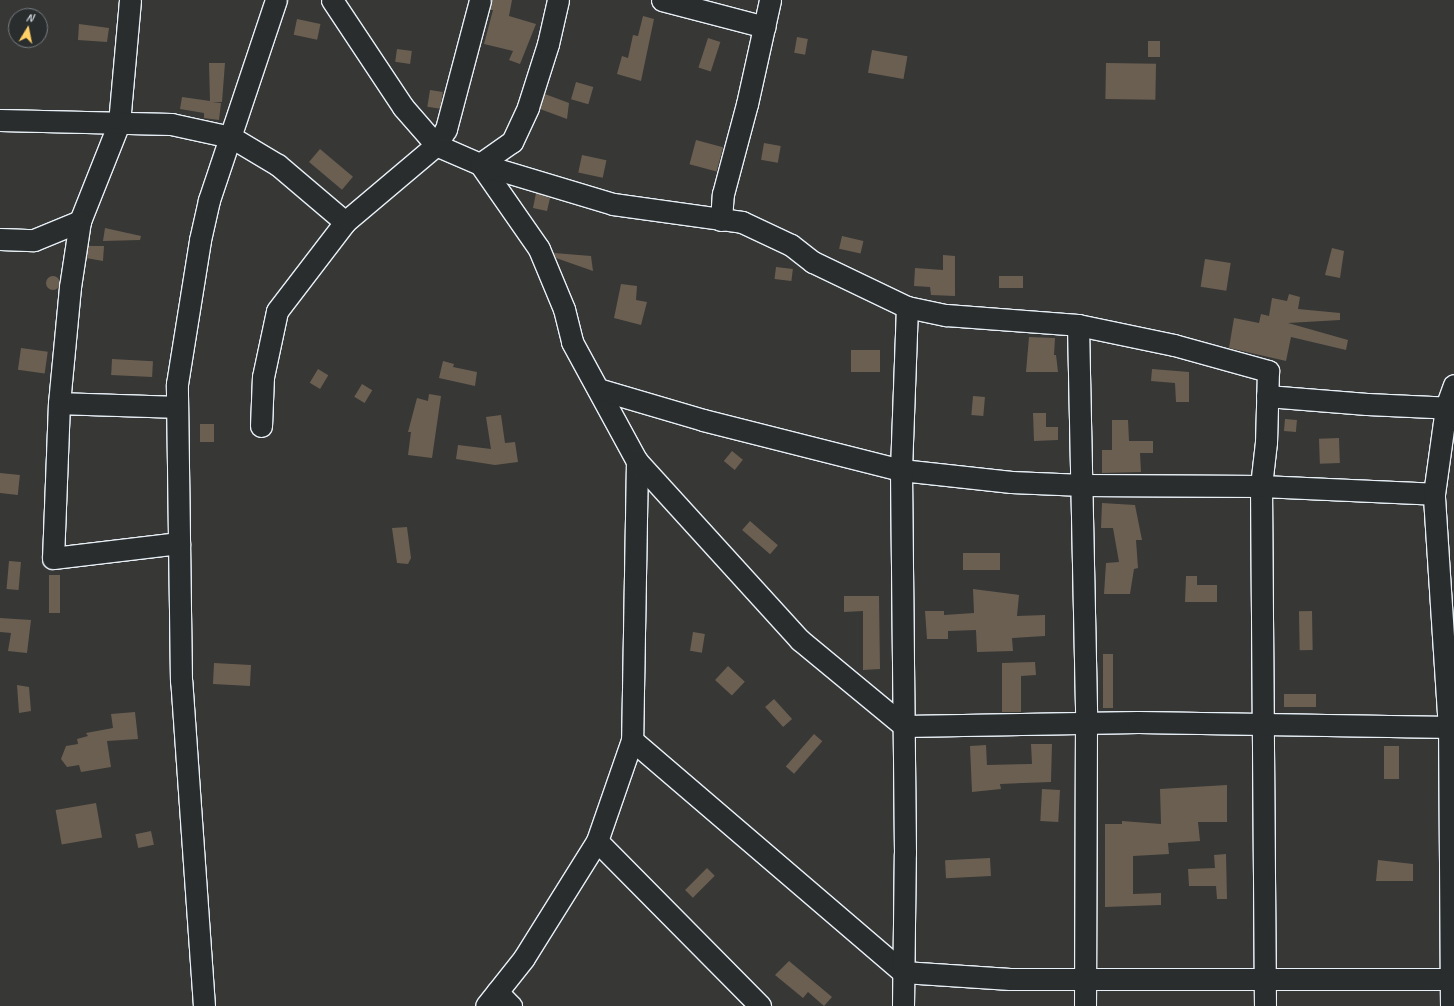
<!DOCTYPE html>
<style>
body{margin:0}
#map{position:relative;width:1454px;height:1006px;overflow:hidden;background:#373735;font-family:Caveat,sans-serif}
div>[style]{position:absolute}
.building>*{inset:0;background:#6b5f52;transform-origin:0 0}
.round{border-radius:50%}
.roads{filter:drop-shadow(1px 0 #e8f1f8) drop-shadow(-1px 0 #e8f1f8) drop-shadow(0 1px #e8f1f8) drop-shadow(0 -1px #e8f1f8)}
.minor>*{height:21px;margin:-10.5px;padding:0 10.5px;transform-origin:10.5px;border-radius:10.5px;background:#2a2d2e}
span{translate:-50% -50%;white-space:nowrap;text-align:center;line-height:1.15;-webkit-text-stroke:4px #2a2d2e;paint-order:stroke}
.north{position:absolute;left:8px;top:8px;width:40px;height:40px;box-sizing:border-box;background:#2a2d2e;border:1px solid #767b7f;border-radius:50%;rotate:10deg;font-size:11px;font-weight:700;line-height:16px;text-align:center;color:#e8f1f8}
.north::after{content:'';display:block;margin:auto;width:14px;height:18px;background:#ffd166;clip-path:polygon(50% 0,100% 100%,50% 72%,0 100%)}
</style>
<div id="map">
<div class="building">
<i style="clip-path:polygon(492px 0,512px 0,509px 16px,536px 24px,520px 64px,509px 60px,513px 51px,484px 44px,493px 10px,490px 10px)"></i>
<i style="clip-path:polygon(643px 16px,654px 19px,641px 81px,617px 74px,622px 56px,628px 58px,633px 35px,638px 36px)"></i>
<i style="left:297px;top:19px;width:24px;height:16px;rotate:12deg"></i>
<i style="clip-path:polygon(79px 24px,109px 28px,107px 42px,78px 40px)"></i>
<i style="left:797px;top:37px;width:11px;height:16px;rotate:10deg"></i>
<i style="left:708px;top:38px;width:13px;height:31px;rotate:18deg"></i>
<i style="left:1148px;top:41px;width:12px;height:16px"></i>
<i style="left:397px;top:49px;width:15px;height:13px;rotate:8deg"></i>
<i style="left:872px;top:50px;width:36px;height:23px;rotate:10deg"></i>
<i style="clip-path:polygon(209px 63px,225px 63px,222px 102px,212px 102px,221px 103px,219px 120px,204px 118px,204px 113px,180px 109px,182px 97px,210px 101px)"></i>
<i style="left:1106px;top:63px;width:50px;height:36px;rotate:1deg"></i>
<i style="left:576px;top:82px;width:18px;height:18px;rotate:16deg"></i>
<i style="left:430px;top:90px;width:13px;height:17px;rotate:9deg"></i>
<i style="clip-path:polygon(545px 94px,569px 103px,567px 119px,540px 109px)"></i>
<i style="left:696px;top:140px;width:28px;height:25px;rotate:15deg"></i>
<i style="left:764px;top:143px;width:17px;height:17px;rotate:10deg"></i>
<i style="left:320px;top:149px;width:43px;height:17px;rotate:40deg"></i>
<i style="left:582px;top:155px;width:25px;height:18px;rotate:12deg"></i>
<i style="clip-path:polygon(536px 193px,550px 198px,547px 211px,533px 208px)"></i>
<i style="clip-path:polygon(105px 228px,141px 236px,140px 240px,103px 241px)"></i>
<i style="left:842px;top:236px;width:22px;height:13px;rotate:13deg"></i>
<i style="clip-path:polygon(88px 246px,104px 246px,103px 261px,86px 258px)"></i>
<i style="clip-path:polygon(1332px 248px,1344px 251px,1340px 278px,1325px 275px)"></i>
<i style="clip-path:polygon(554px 253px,591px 256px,593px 271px,556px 258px)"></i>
<i style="clip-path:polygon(943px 255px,955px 256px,955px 296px,931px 295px,930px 287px,914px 286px,915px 268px,943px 270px)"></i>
<i style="left:1205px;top:259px;width:26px;height:28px;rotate:9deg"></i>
<i style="left:776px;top:267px;width:17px;height:12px;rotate:7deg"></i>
<i style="left:1023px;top:276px;width:12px;height:24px;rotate:90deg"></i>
<i class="round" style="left:46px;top:276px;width:14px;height:14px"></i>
<i style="clip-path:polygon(621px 284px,637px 286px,636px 300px,647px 302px,641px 325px,614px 318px)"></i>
<i style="clip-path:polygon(1289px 294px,1300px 297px,1298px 309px,1340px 313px,1340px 320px,1288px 323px,1348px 340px,1346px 350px,1291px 337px,1286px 361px,1229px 348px,1234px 318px,1259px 323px,1261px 314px,1269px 316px,1272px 298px,1287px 301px)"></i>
<i style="clip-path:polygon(1029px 337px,1055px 338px,1054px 355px,1056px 355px,1058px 372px,1026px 372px)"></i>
<i style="left:21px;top:348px;width:27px;height:22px;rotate:8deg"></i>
<i style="left:851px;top:350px;width:29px;height:22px"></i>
<i style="left:112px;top:359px;width:41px;height:16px;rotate:3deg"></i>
<i style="clip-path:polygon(443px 361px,454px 364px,453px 367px,477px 372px,475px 386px,439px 378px)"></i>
<i style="left:318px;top:369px;width:12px;height:16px;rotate:31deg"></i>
<i style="clip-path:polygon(1152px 369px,1189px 372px,1189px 402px,1176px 402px,1175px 383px,1151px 381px)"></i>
<i style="left:362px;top:384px;width:12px;height:15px;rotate:31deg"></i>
<i style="clip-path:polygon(429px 394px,441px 396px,432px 458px,408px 455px,411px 432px,408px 432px,417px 398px,428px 401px)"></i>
<i style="left:973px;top:396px;width:12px;height:19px;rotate:5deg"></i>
<i style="clip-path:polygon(1033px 413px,1046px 413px,1046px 427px,1058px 427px,1058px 440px,1034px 441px)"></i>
<i style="clip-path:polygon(501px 415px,505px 443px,515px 442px,518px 462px,495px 465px,456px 459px,458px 445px,491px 449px,486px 417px)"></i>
<i style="left:1285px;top:419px;width:12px;height:12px;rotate:5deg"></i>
<i style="clip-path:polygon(1112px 420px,1128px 420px,1129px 441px,1153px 441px,1153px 453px,1140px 453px,1141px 472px,1102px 473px,1102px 450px,1112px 450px)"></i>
<i style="left:200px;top:424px;width:14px;height:18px"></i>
<i style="left:1339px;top:438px;width:25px;height:20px;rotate:88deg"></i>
<i style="left:732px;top:451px;width:14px;height:13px;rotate:39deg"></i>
<i style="left:0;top:473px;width:20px;height:20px;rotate:6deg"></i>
<i style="clip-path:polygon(1102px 503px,1135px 505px,1142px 540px,1136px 540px,1138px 568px,1134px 569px,1130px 594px,1104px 594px,1106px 563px,1119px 562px,1113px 528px,1101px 528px)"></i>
<i style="left:750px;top:521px;width:37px;height:12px;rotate:41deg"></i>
<i style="clip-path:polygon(407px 527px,411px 558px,408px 564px,397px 563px,392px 528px)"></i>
<i style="left:1000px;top:553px;width:17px;height:37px;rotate:90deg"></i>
<i style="left:9px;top:561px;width:12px;height:28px;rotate:5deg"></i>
<i style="left:49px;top:575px;width:11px;height:38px"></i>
<i style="clip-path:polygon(1186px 576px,1197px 576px,1197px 585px,1217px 585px,1217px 602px,1185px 602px)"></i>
<i style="clip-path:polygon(973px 589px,1019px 595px,1017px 616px,1045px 615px,1045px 636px,1012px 638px,1013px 651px,977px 652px,976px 630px,948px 631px,948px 639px,927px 639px,925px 611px,944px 611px,944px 615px,974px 613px)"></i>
<i style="clip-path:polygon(844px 596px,879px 596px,880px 669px,863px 670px,863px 611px,844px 612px)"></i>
<i style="left:1312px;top:611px;width:39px;height:13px;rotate:89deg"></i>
<i style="clip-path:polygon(0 618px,31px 620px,27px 653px,8px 651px,11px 633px,0 632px)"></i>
<i style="left:693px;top:632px;width:12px;height:19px;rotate:9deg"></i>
<i style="left:1103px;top:654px;width:10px;height:54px"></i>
<i style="clip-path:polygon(1035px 662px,1036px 675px,1021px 676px,1021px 712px,1002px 712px,1002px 663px)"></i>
<i style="left:251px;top:665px;width:21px;height:37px;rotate:93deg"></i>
<i style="left:728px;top:666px;width:23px;height:19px;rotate:43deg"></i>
<i style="clip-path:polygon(17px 685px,29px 687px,31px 711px,19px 713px)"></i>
<i style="left:1284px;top:694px;width:32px;height:13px"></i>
<i style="left:774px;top:699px;width:27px;height:12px;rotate:48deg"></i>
<i style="clip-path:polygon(135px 712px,138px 739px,107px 741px,111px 767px,81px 772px,79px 765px,67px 767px,61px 759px,66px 746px,78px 744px,77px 739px,88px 736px,86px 733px,113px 728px,111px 714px)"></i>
<i style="left:814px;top:734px;width:11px;height:43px;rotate:41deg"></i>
<i style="clip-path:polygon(1031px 744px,1052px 744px,1051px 782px,1000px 784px,1001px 789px,972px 792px,970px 746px,986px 745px,987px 765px,1032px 764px)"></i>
<i style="left:1384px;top:746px;width:15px;height:33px"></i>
<i style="clip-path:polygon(1227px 785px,1227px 822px,1198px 822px,1200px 841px,1168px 843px,1169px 854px,1133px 856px,1133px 894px,1161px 893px,1161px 905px,1105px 907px,1105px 824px,1122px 824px,1122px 821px,1161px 824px,1160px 789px)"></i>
<i style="left:1042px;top:789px;width:18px;height:32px;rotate:3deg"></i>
<i style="left:96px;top:803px;width:35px;height:41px;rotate:80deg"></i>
<i style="left:151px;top:831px;width:14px;height:16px;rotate:78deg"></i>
<i style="clip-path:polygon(1226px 854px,1227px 899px,1217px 899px,1216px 886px,1189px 886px,1188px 869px,1215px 868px,1214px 855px)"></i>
<i style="left:990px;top:858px;width:18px;height:45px;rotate:87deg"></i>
<i style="clip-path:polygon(1378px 860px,1413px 864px,1413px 881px,1376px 881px)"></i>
<i style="left:707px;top:868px;width:11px;height:31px;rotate:45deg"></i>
<i style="clip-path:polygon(789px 961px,832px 997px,824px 1006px,808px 992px,803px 998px,775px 975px)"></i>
</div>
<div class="roads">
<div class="minor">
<i style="left:130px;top:0;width:123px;rotate:95.1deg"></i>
<i style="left:119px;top:123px;width:105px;rotate:111.7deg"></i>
<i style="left:80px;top:221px;width:67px;rotate:98.6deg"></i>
<i style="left:70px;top:287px;width:117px;rotate:95.4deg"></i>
<i style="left:59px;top:403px;width:155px;rotate:92.2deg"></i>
<i style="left:53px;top:558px;width:127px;rotate:-6.8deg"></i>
<i style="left:332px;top:0;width:128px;rotate:56.4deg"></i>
<i style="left:403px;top:107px;width:50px;rotate:49deg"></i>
<i style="left:436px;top:145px;width:48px;rotate:23.4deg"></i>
<i style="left:480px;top:164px;width:103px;rotate:55.2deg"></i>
<i style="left:539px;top:249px;width:65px;rotate:67.4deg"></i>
<i style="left:564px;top:309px;width:34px;rotate:76deg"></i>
<i style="left:572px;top:342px;width:136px;rotate:61.4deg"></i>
<i style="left:637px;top:461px;width:279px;rotate:91deg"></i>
<i style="left:632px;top:740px;width:107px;rotate:109.1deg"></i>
<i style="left:597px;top:841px;width:138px;rotate:122deg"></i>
<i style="left:524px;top:958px;width:61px;rotate:128.4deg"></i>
<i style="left:662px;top:0;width:106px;rotate:14.7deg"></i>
<i style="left:0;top:120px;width:171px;rotate:1.3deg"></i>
<i style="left:171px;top:124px;width:61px;rotate:12.2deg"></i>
<i style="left:231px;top:137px;width:55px;rotate:30.8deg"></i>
<i style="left:278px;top:165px;width:88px;rotate:40.4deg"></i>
<i style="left:480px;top:164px;width:139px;rotate:16.7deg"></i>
<i style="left:613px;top:204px;width:130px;rotate:7.9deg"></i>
<i style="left:742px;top:222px;width:54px;rotate:25.1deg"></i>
<i style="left:791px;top:245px;width:28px;rotate:38deg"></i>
<i style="left:813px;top:262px;width:104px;rotate:25.6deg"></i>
<i style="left:907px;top:307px;width:40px;rotate:12deg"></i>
<i style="left:946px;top:315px;width:132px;rotate:4.3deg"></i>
<i style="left:1078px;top:325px;width:98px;rotate:11.8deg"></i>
<i style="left:1174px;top:345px;width:98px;rotate:15.5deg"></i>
<i style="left:1268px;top:371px;width:71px;rotate:91.6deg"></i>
<i style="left:1266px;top:442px;width:44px;rotate:96.5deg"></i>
<i style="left:1261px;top:486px;width:520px;rotate:89.56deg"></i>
<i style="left:480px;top:164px;width:39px;rotate:-35deg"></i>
<i style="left:512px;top:142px;width:38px;rotate:-65deg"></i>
<i style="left:528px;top:107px;width:66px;rotate:-72.4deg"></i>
<i style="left:548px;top:44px;width:45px;rotate:-77.2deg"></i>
<i style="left:721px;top:220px;width:26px;rotate:-86deg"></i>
<i style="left:723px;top:194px;width:93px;rotate:-75.1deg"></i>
<i style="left:747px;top:104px;width:107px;rotate:-77.5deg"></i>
<i style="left:0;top:239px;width:34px;rotate:2deg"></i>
<i style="left:34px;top:240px;width:50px;rotate:-22.4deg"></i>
<i style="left:1078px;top:325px;width:398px;rotate:88.8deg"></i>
<i style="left:1086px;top:723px;width:283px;rotate:90.2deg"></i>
<i style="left:598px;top:389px;width:109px;rotate:16.4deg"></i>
<i style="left:703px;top:420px;width:204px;rotate:14.2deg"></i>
<i style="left:901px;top:470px;width:111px;rotate:6.2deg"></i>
<i style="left:1011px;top:482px;width:72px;rotate:2.4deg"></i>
<i style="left:1083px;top:485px;width:178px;rotate:0.3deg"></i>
<i style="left:1261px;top:486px;width:173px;rotate:2.6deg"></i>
<i style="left:1267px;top:396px;width:100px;rotate:4.6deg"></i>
<i style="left:1367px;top:404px;width:87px;rotate:2.6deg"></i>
<i style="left:59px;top:403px;width:118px;rotate:1.9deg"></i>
<i style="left:261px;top:426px;width:49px;rotate:-87.7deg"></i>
<i style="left:263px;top:377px;width:67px;rotate:-78deg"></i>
<i style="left:277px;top:311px;width:112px;rotate:-52.6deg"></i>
<i style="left:345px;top:222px;width:119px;rotate:-40.2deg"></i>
<i style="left:436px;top:145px;width:19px;rotate:-58deg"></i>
<i style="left:446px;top:129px;width:133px;rotate:-75.2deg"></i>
<i style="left:637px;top:461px;width:242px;rotate:47.7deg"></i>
<i style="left:800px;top:640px;width:135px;rotate:39.6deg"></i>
<i style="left:904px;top:726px;width:234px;rotate:-1deg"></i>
<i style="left:1138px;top:722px;width:316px;rotate:0.9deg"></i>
<i style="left:632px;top:740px;width:357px;rotate:40.6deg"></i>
<i style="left:903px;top:972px;width:107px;rotate:3.7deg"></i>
<i style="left:1010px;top:979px;width:444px"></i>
<i style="left:597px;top:841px;width:232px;rotate:45.3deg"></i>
<i style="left:497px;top:992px;width:20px;rotate:45deg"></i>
<i style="left:204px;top:1006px;width:326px;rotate:-94deg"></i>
<i style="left:181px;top:681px;width:297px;rotate:-90.8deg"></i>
<i style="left:177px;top:384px;width:146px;rotate:-80.9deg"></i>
<i style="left:200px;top:240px;width:41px;rotate:-77.3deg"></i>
<i style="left:209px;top:200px;width:211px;rotate:-71.5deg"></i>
<i style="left:903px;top:1006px;width:153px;rotate:-89.3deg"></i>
<i style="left:905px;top:853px;width:383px;rotate:-90.6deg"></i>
<i style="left:901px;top:470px;width:163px;rotate:-87.9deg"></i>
<i style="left:1451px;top:1006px;width:277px;rotate:-90.4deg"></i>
<i style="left:1449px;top:729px;width:235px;rotate:-93.7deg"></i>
<i style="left:1434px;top:494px;width:88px;rotate:-82.1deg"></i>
<i style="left:1446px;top:407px;width:23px;rotate:-70deg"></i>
</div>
</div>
<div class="north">N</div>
</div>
